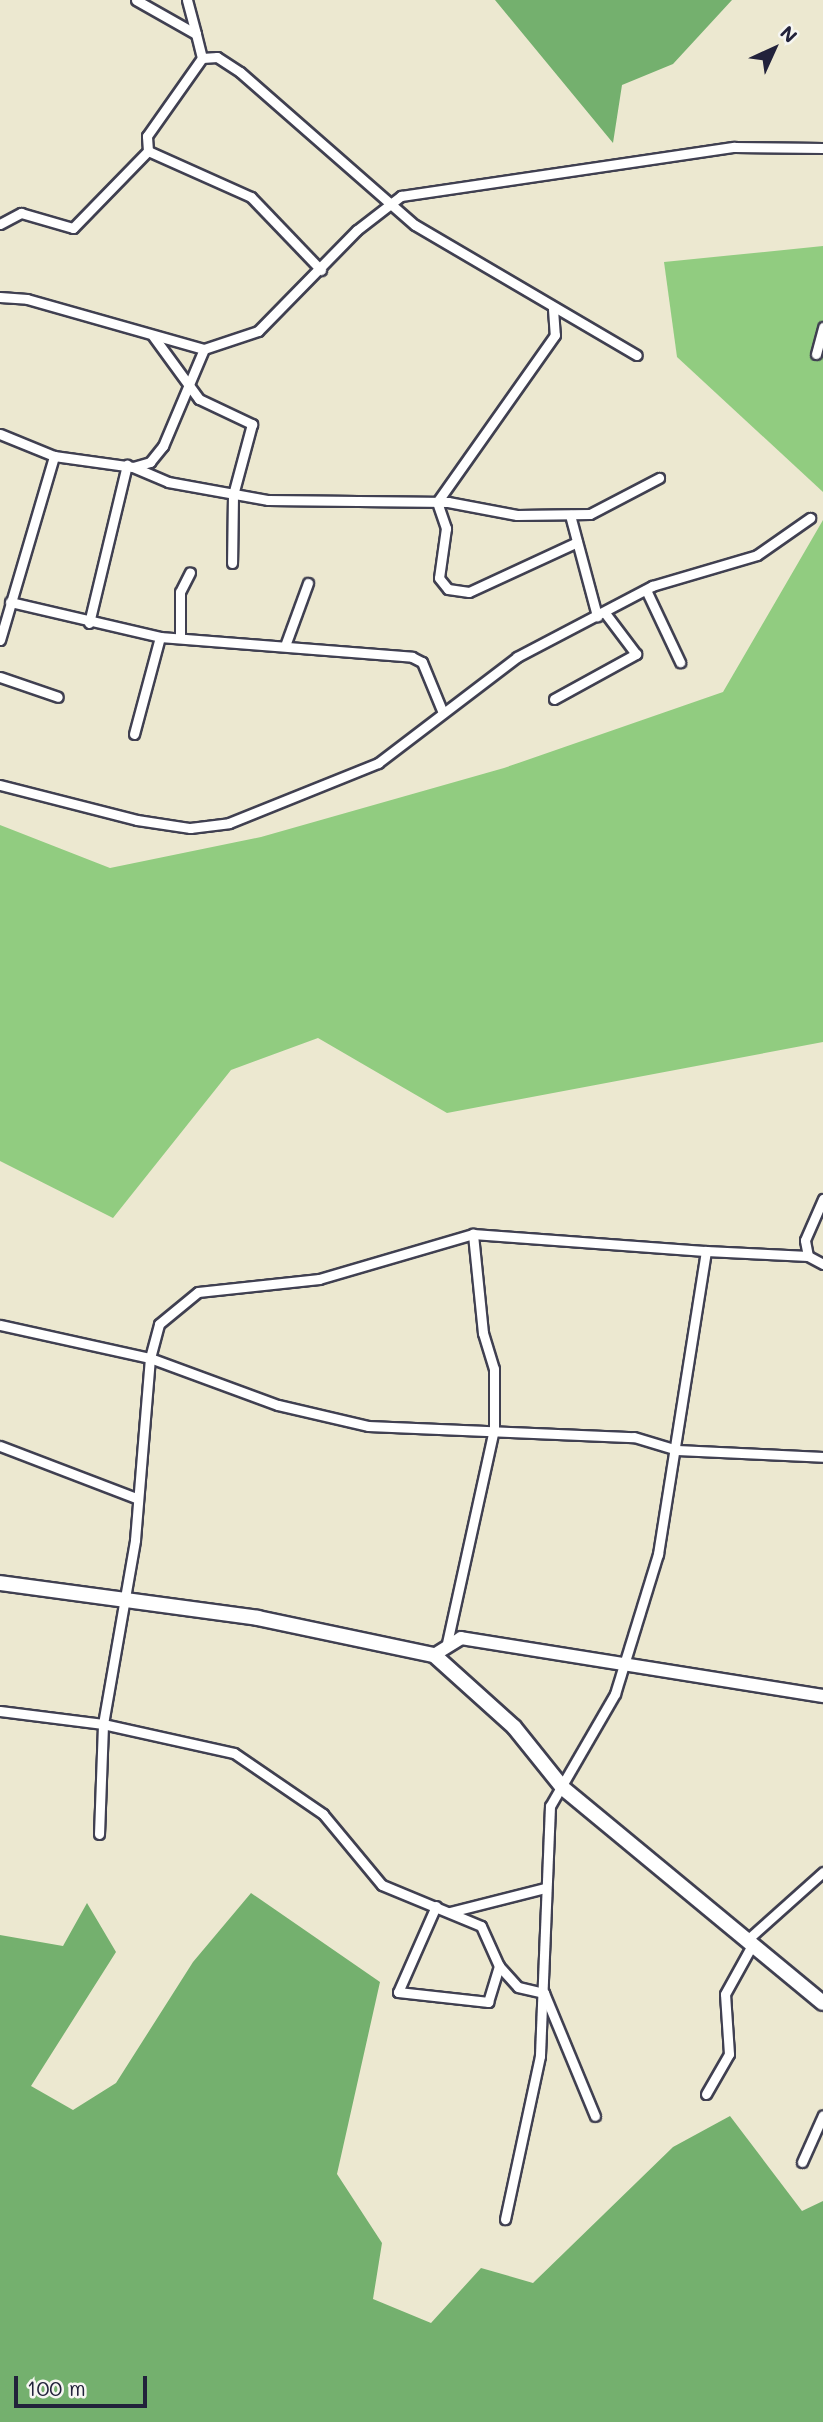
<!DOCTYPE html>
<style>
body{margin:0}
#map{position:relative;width:823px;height:2422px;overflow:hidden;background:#ece8d0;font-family:Mali,sans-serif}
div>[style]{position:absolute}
.green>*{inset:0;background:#91cc80}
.forest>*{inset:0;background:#74b06e}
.roads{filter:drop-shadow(2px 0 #404051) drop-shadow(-2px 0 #404051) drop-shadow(0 2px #404051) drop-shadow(0 -2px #404051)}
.street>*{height:9px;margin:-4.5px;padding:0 4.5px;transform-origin:4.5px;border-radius:4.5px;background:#fff}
.secondary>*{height:12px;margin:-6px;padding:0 6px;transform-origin:6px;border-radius:6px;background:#fff}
.primary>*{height:14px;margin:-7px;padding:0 7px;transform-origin:7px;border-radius:7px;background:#fff}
span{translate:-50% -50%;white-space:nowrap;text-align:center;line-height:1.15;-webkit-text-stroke:5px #f6f6f2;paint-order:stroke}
.north{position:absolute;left:739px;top:14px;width:70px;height:70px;-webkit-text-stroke:5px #f6f6f2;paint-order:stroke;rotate:45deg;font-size:19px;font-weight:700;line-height:28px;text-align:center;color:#22223b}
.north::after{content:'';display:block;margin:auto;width:24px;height:32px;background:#22223b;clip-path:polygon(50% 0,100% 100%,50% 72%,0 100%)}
.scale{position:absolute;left:14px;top:2376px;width:133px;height:32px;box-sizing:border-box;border:4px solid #22223b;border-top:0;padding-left:9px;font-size:21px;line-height:24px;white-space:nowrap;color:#22223b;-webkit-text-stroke:5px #f6f6f2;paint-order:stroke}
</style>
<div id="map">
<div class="green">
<i style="clip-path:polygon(823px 246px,823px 492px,677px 357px,664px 262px)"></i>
<i style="clip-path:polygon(823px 520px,823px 1042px,447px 1113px,318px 1038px,231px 1070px,113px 1218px,0 1161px,0 825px,110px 868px,261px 837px,504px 768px,723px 692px)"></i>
</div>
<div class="forest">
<i style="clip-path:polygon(495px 0,732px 0,673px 64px,622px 85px,613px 143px)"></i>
<i style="clip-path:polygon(251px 1893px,380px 1982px,337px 2174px,382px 2243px,373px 2299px,431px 2323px,481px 2268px,533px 2283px,673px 2147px,730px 2116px,802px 2211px,823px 2201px,823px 2422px,0 2422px,0 1935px,63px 1946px,87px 1903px,116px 1952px,31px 2086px,73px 2110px,116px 2083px,193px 1962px)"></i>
</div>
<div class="roads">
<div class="street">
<i style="left:136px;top:0;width:69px;rotate:29.5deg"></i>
<i style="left:196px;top:34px;width:25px;rotate:76deg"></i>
<i style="left:187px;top:0;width:35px;rotate:75deg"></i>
<i style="left:0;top:224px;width:24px;rotate:-28deg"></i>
<i style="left:21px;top:213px;width:54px;rotate:16.1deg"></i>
<i style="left:73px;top:228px;width:107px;rotate:-45.8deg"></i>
<i style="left:321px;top:270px;width:101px;rotate:-133.8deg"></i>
<i style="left:251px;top:197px;width:113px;rotate:-155.9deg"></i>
<i style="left:148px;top:151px;width:15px;rotate:-94deg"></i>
<i style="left:147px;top:136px;width:95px;rotate:-54.8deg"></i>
<i style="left:202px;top:58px;width:15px;rotate:-4deg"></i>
<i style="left:217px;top:57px;width:27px;rotate:33deg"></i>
<i style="left:240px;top:72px;width:232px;rotate:41.2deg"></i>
<i style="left:415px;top:225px;width:257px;rotate:30.4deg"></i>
<i style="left:0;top:297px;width:27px;rotate:4deg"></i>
<i style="left:27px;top:299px;width:184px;rotate:15.8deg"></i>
<i style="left:553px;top:309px;width:26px;rotate:86deg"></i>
<i style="left:555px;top:335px;width:204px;rotate:125.2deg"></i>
<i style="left:437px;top:502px;width:28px;rotate:71deg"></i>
<i style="left:446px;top:528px;width:50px;rotate:98deg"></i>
<i style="left:439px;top:578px;width:14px;rotate:51deg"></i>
<i style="left:448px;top:589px;width:21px;rotate:8deg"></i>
<i style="left:469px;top:592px;width:119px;rotate:-24.8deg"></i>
<i style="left:153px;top:336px;width:78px;rotate:53.9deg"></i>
<i style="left:199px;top:399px;width:59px;rotate:25.3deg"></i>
<i style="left:252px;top:424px;width:73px;rotate:105deg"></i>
<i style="left:233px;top:495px;width:68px;rotate:90.8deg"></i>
<i style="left:816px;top:354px;width:28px;rotate:-75deg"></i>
<i style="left:0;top:434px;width:58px;rotate:22.2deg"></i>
<i style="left:54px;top:456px;width:80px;rotate:7.9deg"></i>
<i style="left:133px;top:467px;width:18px;rotate:-16deg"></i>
<i style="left:150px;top:462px;width:21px;rotate:-51deg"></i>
<i style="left:163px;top:446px;width:105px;rotate:-67.1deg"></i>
<i style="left:204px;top:349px;width:57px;rotate:-18.4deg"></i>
<i style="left:258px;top:331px;width:141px;rotate:-45.6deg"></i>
<i style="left:357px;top:230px;width:56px;rotate:-37.7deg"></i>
<i style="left:401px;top:196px;width:337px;rotate:-8.4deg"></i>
<i style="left:734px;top:147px;width:89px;rotate:0.6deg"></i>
<i style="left:133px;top:467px;width:38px;rotate:23deg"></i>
<i style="left:168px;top:482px;width:102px;rotate:10.2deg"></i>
<i style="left:268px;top:500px;width:180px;rotate:0.6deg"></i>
<i style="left:448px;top:502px;width:70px;rotate:10.7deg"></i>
<i style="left:517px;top:515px;width:73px;rotate:-0.8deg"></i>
<i style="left:590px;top:514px;width:78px;rotate:-27.6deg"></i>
<i style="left:570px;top:515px;width:105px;rotate:75deg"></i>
<i style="left:646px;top:590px;width:80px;rotate:64.7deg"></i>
<i style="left:10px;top:602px;width:154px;rotate:13.1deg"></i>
<i style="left:160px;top:637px;width:253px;rotate:4.5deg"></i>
<i style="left:412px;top:657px;width:11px;rotate:27deg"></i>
<i style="left:422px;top:662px;width:55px;rotate:67.6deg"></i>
<i style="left:89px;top:623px;width:163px;rotate:-76.5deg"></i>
<i style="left:180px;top:635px;width:43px;rotate:-90deg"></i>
<i style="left:180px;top:592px;width:22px;rotate:-63deg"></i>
<i style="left:0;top:640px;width:192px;rotate:-73.6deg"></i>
<i style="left:286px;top:643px;width:64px;rotate:-69.9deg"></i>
<i style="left:0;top:677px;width:61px;rotate:19deg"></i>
<i style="left:554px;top:699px;width:94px;rotate:-28.8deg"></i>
<i style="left:636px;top:654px;width:51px;rotate:-127.1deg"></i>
<i style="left:134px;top:734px;width:100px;rotate:-75deg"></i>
<i style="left:0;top:785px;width:141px;rotate:14.3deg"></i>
<i style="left:137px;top:820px;width:54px;rotate:8.6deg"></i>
<i style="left:190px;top:828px;width:39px;rotate:-7deg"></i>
<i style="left:229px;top:823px;width:161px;rotate:-21.9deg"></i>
<i style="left:378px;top:763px;width:175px;rotate:-37.3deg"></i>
<i style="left:517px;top:657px;width:153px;rotate:-27.7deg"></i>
<i style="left:652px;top:586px;width:109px;rotate:-16.4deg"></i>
<i style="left:757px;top:555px;width:65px;rotate:-34.9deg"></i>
<i style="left:706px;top:1251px;width:102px;rotate:2.8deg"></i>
<i style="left:808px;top:1256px;width:17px;rotate:28deg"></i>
<i style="left:808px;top:1256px;width:16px;rotate:-101deg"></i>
<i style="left:805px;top:1240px;width:45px;rotate:-66.3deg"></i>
<i style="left:0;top:1325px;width:154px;rotate:12.4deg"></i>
<i style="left:150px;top:1358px;width:136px;rotate:20.2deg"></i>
<i style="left:278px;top:1405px;width:92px;rotate:13.1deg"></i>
<i style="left:368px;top:1426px;width:266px;rotate:2.4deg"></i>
<i style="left:634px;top:1437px;width:45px;rotate:16.8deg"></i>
<i style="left:677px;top:1450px;width:146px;rotate:2.7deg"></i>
<i style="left:0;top:1446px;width:146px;rotate:20.9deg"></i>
<i style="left:447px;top:1643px;width:218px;rotate:-77.6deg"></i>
<i style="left:494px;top:1430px;width:61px;rotate:-90deg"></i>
<i style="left:494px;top:1369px;width:38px;rotate:-107deg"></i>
<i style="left:483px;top:1333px;width:100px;rotate:-95.8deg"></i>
<i style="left:0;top:1711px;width:104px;rotate:7.2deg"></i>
<i style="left:103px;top:1724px;width:134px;rotate:12.5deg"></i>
<i style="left:234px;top:1753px;width:108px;rotate:34.4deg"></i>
<i style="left:323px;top:1814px;width:92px;rotate:50.3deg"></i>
<i style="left:382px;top:1885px;width:107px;rotate:22.5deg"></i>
<i style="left:481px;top:1926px;width:44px;rotate:65.8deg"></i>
<i style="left:499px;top:1966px;width:28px;rotate:48deg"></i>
<i style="left:518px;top:1987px;width:27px;rotate:13deg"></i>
<i style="left:544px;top:1993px;width:133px;rotate:67.5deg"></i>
<i style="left:99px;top:1834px;width:110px;rotate:-87.9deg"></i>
<i style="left:103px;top:1724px;width:187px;rotate:-80.1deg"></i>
<i style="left:135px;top:1540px;width:183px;rotate:-85.3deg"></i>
<i style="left:150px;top:1358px;width:35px;rotate:-75deg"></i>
<i style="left:159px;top:1324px;width:50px;rotate:-39.4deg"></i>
<i style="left:198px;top:1292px;width:122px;rotate:-6.1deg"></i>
<i style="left:319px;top:1279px;width:160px;rotate:-16.3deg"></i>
<i style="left:473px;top:1234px;width:234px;rotate:4.2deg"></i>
<i style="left:706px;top:1251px;width:307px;rotate:99deg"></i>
<i style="left:658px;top:1554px;width:146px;rotate:107.1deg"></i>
<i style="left:615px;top:1694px;width:129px;rotate:120.1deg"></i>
<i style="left:550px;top:1806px;width:250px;rotate:92.3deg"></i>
<i style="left:540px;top:2056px;width:167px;rotate:102.1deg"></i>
<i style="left:436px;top:1906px;width:94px;rotate:113.8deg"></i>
<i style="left:398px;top:1992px;width:91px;rotate:6.3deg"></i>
<i style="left:488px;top:2002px;width:38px;rotate:-73deg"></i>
<i style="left:450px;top:1912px;width:98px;rotate:-14.2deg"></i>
<i style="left:747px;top:1940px;width:102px;rotate:-41.8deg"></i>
<i style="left:706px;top:2094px;width:46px;rotate:-60.1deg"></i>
<i style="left:729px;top:2054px;width:60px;rotate:-93.8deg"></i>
<i style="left:725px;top:1994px;width:54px;rotate:-61deg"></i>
<i style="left:802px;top:2162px;width:51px;rotate:-65.9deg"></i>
</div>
<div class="secondary">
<i style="left:434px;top:1655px;width:32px;rotate:-32deg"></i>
<i style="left:461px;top:1638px;width:367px;rotate:9.1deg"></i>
</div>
<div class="primary">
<i style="left:0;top:1583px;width:260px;rotate:7.7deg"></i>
<i style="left:258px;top:1618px;width:180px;rotate:11.9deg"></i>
<i style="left:434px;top:1655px;width:108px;rotate:42deg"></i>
<i style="left:514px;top:1727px;width:78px;rotate:51.2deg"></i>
<i style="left:563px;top:1788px;width:337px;rotate:39.6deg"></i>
</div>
</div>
<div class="north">N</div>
<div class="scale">100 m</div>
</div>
